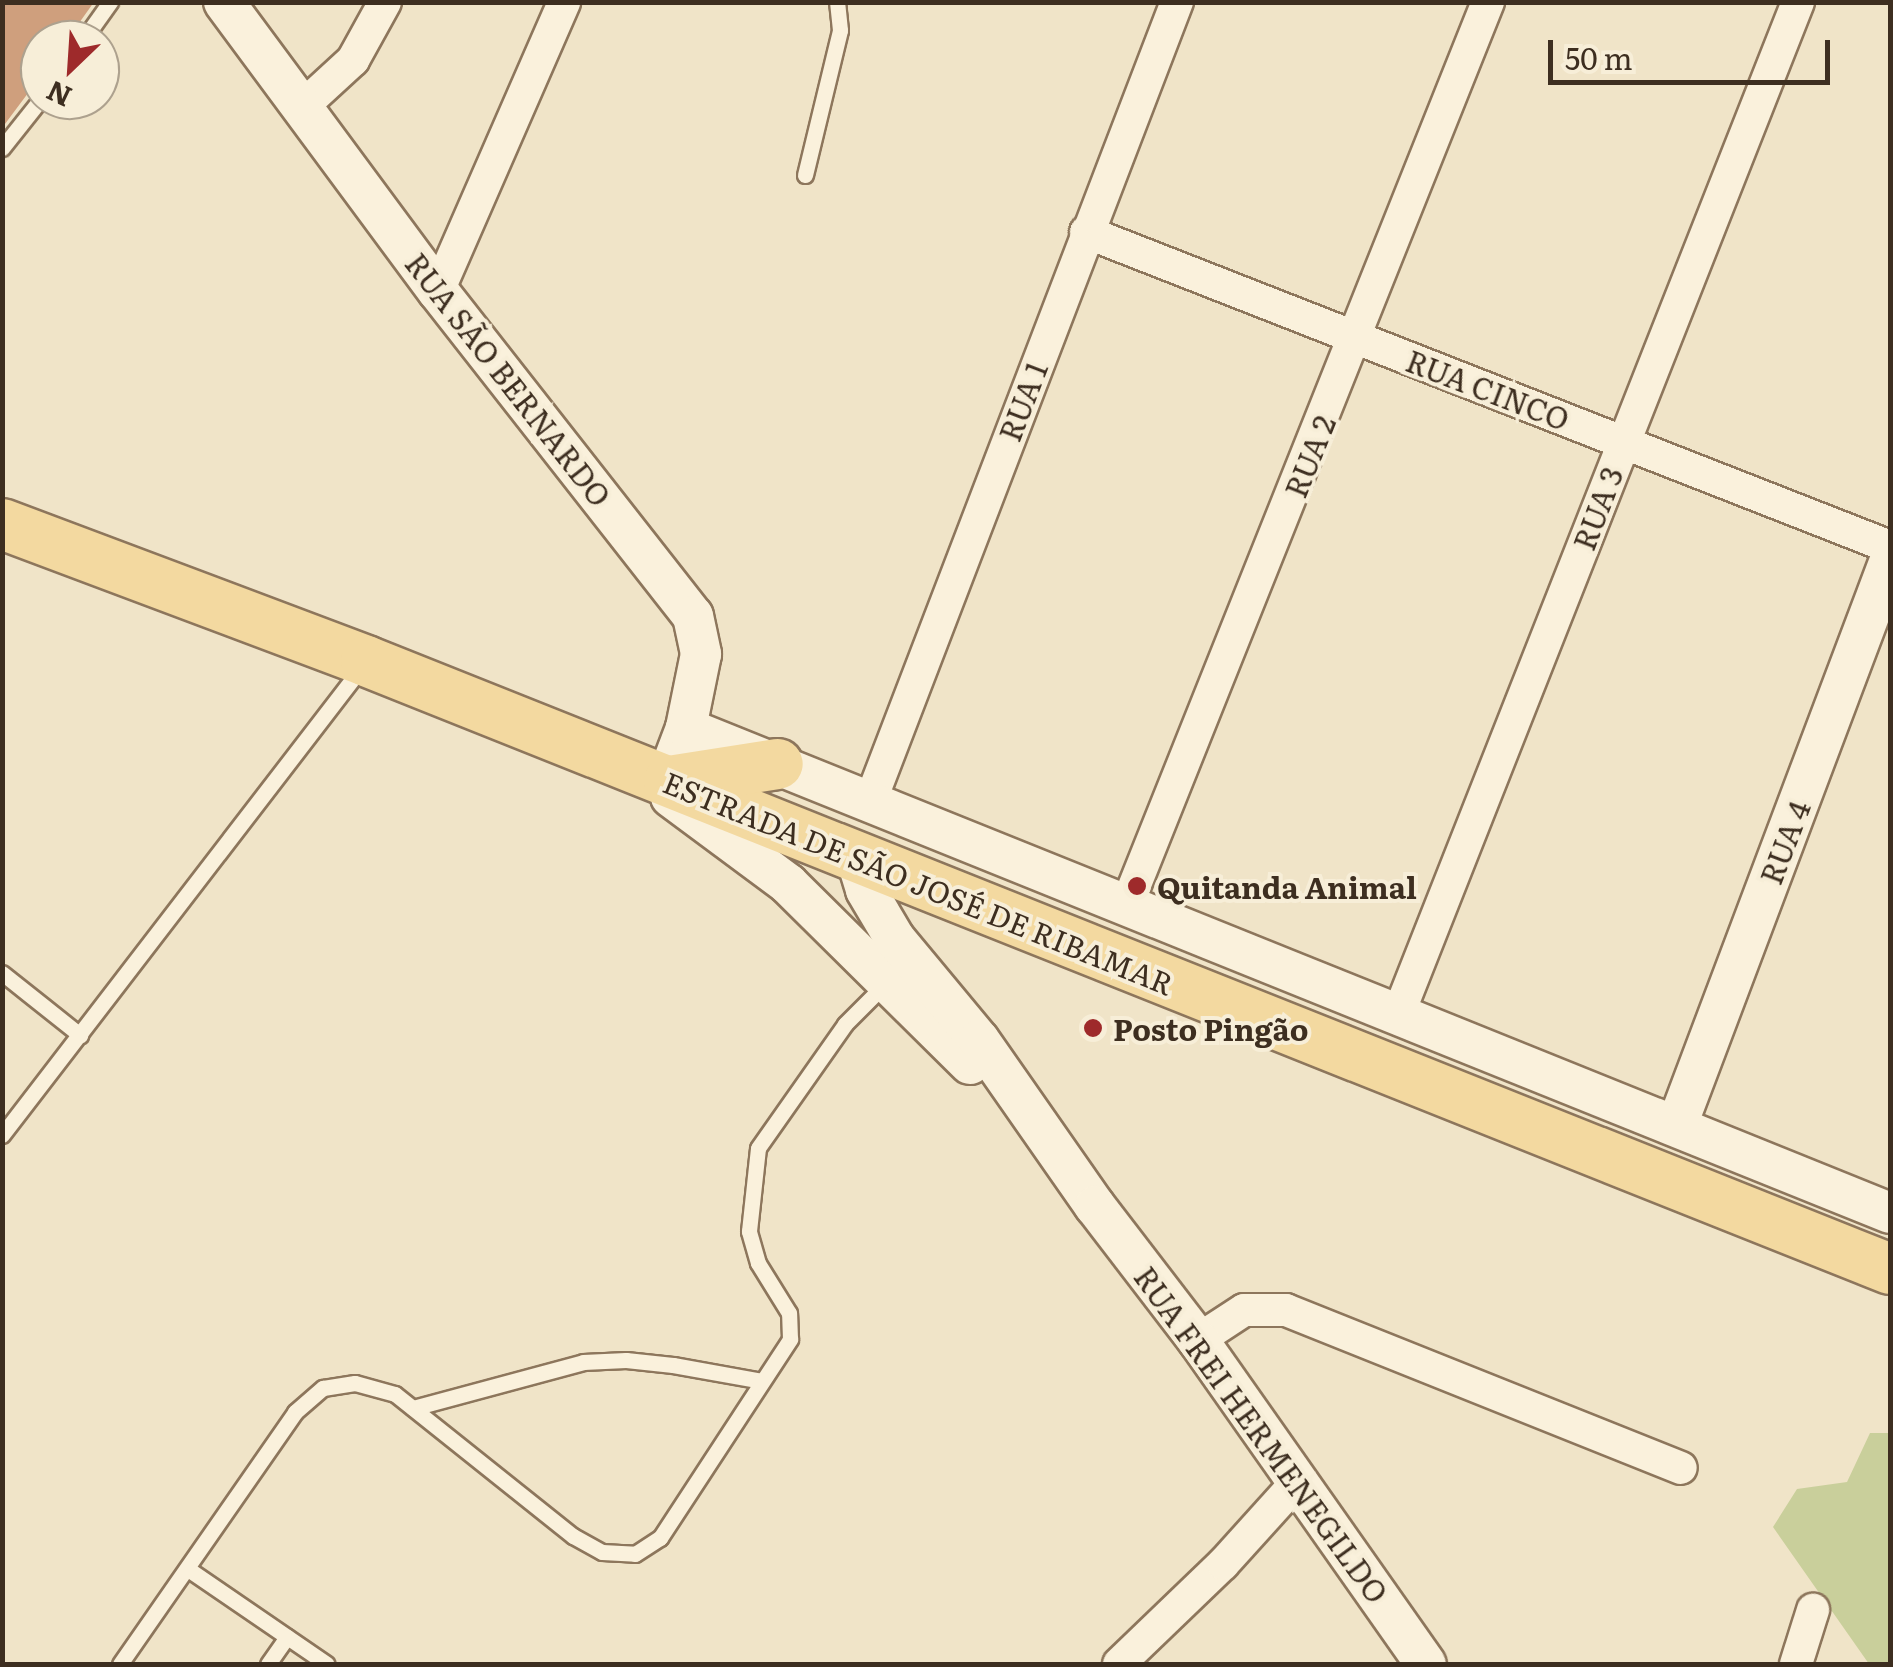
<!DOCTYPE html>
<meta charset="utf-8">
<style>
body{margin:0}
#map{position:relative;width:1893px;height:1667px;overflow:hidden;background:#f0e4c8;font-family:Literata,serif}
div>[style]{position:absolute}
.green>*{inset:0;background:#c9cf9b}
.building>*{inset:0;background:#cf9f7d}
.roads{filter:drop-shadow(2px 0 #8d765c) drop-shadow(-2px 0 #8d765c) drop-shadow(0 2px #8d765c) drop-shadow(0 -2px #8d765c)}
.service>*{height:15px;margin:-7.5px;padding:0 7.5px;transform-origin:7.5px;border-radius:7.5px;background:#faf1dc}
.minor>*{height:32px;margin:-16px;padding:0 16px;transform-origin:16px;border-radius:16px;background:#faf1dc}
.tertiary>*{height:40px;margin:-20px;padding:0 20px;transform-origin:20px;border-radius:20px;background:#faf1dc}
.primary>*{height:50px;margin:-25px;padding:0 25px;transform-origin:25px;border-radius:25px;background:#f3d9a0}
.dots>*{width:28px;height:28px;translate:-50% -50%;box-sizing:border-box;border:5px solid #f7eed8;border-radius:50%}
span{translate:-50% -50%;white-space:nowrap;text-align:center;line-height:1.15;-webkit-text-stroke:8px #f7eed8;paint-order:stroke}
.street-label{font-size:30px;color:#3d2e20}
.poi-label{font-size:30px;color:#3d2e20;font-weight:700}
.left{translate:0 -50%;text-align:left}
.frame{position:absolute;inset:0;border:5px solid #3d2e20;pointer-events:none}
.north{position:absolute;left:20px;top:20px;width:100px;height:100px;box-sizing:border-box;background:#f7eed8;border:2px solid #ada18e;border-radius:50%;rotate:205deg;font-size:28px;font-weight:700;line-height:40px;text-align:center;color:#3d2e20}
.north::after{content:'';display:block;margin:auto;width:35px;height:45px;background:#9e2a2b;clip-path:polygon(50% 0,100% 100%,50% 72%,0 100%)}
.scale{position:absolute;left:1548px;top:40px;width:282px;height:45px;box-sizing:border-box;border:5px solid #3d2e20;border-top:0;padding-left:12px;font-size:30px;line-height:35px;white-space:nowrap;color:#3d2e20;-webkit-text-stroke:8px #f7eed8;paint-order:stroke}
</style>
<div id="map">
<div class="green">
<i style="clip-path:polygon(1870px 1433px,1890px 1433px,1890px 1664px,1869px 1664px,1773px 1527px,1797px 1489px,1847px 1482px)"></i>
</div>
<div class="building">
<i style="clip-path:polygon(2px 2px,94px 2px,67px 40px,40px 40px,40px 77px,2px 128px)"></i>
</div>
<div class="roads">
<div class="service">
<i style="left:83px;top:40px;width:47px;rotate:-54.6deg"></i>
<i style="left:2px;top:148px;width:61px;rotate:-51.6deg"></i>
<i style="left:805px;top:175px;width:149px;rotate:-76.4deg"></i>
<i style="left:840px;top:30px;width:28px;rotate:-96deg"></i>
<i style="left:2px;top:973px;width:100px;rotate:38.5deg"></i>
<i style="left:2px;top:1135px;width:589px;rotate:-52.45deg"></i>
<i style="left:413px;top:1408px;width:176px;rotate:-15.1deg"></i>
<i style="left:583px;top:1362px;width:43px;rotate:-2.7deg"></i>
<i style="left:626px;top:1360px;width:47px;rotate:6.1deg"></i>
<i style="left:673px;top:1365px;width:90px;rotate:10.2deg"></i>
<i style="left:188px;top:1569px;width:168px;rotate:34.4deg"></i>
<i style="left:120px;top:1664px;width:307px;rotate:-55.2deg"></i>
<i style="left:295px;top:1412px;width:37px;rotate:-41deg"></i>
<i style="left:323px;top:1388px;width:32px;rotate:-9deg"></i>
<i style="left:355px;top:1383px;width:41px;rotate:15.4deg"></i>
<i style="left:395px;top:1394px;width:228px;rotate:38.6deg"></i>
<i style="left:573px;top:1536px;width:33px;rotate:29deg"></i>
<i style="left:602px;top:1552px;width:33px;rotate:3deg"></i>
<i style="left:635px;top:1554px;width:30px;rotate:-33deg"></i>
<i style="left:660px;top:1538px;width:238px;rotate:-56.8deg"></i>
<i style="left:790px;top:1339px;width:26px;rotate:-92deg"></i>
<i style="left:789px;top:1313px;width:59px;rotate:-121.8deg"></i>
<i style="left:758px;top:1263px;width:33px;rotate:-106deg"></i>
<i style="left:749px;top:1231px;width:83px;rotate:-83.8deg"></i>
<i style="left:758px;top:1148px;width:151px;rotate:-54.9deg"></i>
<i style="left:845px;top:1024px;width:58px;rotate:-45deg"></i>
<i style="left:268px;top:1664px;width:33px;rotate:-55deg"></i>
</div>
<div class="minor">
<i style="left:303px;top:106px;width:68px;rotate:-42.6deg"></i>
<i style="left:353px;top:60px;width:66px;rotate:-61.1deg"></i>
<i style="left:1086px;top:232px;width:864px;rotate:21.39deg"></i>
<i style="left:438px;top:291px;width:315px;rotate:-66.4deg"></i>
<i style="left:870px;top:802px;width:857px;rotate:-69.01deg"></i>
<i style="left:1126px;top:907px;width:975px;rotate:-68.2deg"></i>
<i style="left:1398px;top:1015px;width:1089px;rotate:-68.45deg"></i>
<i style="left:1198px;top:1340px;width:55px;rotate:-33.1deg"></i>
<i style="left:1244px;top:1310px;width:42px"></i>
<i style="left:1286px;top:1310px;width:425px;rotate:21.8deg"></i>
<i style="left:1119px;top:1664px;width:144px;rotate:-43.9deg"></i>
<i style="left:1223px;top:1564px;width:112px;rotate:-47.9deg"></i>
<i style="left:1796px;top:1664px;width:57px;rotate:-72.5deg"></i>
</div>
<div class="tertiary">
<i style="left:224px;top:2px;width:360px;rotate:53.5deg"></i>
<i style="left:438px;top:291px;width:413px;rotate:51.9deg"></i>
<i style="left:693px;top:616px;width:39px;rotate:78deg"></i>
<i style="left:701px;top:654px;width:76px;rotate:101.5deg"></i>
<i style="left:686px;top:728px;width:57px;rotate:110.7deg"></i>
<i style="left:686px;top:728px;width:1298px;rotate:21.94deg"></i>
<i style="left:671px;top:797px;width:146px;rotate:36.6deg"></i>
<i style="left:788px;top:884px;width:256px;rotate:44.7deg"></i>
<i style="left:856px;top:857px;width:34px;rotate:73deg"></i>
<i style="left:866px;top:890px;width:57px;rotate:59.4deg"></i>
<i style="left:895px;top:939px;width:131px;rotate:50.3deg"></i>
<i style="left:979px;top:1040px;width:203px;rotate:55.1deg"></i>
<i style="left:1095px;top:1206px;width:169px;rotate:52.5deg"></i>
<i style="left:1198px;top:1340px;width:396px;rotate:54.9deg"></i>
<i style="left:1677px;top:1125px;width:604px;rotate:-69.34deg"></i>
</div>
<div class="primary">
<i style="left:2px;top:524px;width:389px;rotate:20.6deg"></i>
<i style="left:366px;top:661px;width:1641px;rotate:21.75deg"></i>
<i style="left:669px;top:781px;width:110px;rotate:-8.9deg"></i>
</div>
</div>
<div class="dots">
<i style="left:1137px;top:886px;background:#9e2a2b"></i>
<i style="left:1093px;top:1028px;background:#9e2a2b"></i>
</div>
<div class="street-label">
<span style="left:509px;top:379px;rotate:52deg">RUA SÃO BERNARDO</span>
<span style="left:1488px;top:389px;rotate:21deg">RUA CINCO</span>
<span style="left:1022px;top:401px;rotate:-69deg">RUA 1</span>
<span style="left:1309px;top:456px;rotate:-68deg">RUA 2</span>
<span style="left:1597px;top:508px;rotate:-69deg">RUA 3</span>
<span style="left:1784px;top:842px;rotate:-69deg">RUA 4</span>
<span style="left:919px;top:882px;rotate:22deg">ESTRADA DE SÃO JOSÉ DE RIBAMAR</span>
<span style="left:1262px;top:1434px;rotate:54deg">RUA FREI HERMENEGILDO</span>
</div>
<div class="poi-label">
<span class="left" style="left:1157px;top:886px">Quitanda Animal</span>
<span class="left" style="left:1113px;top:1028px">Posto Pingão</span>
</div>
<div class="frame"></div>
<div class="north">N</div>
<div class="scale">50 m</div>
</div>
